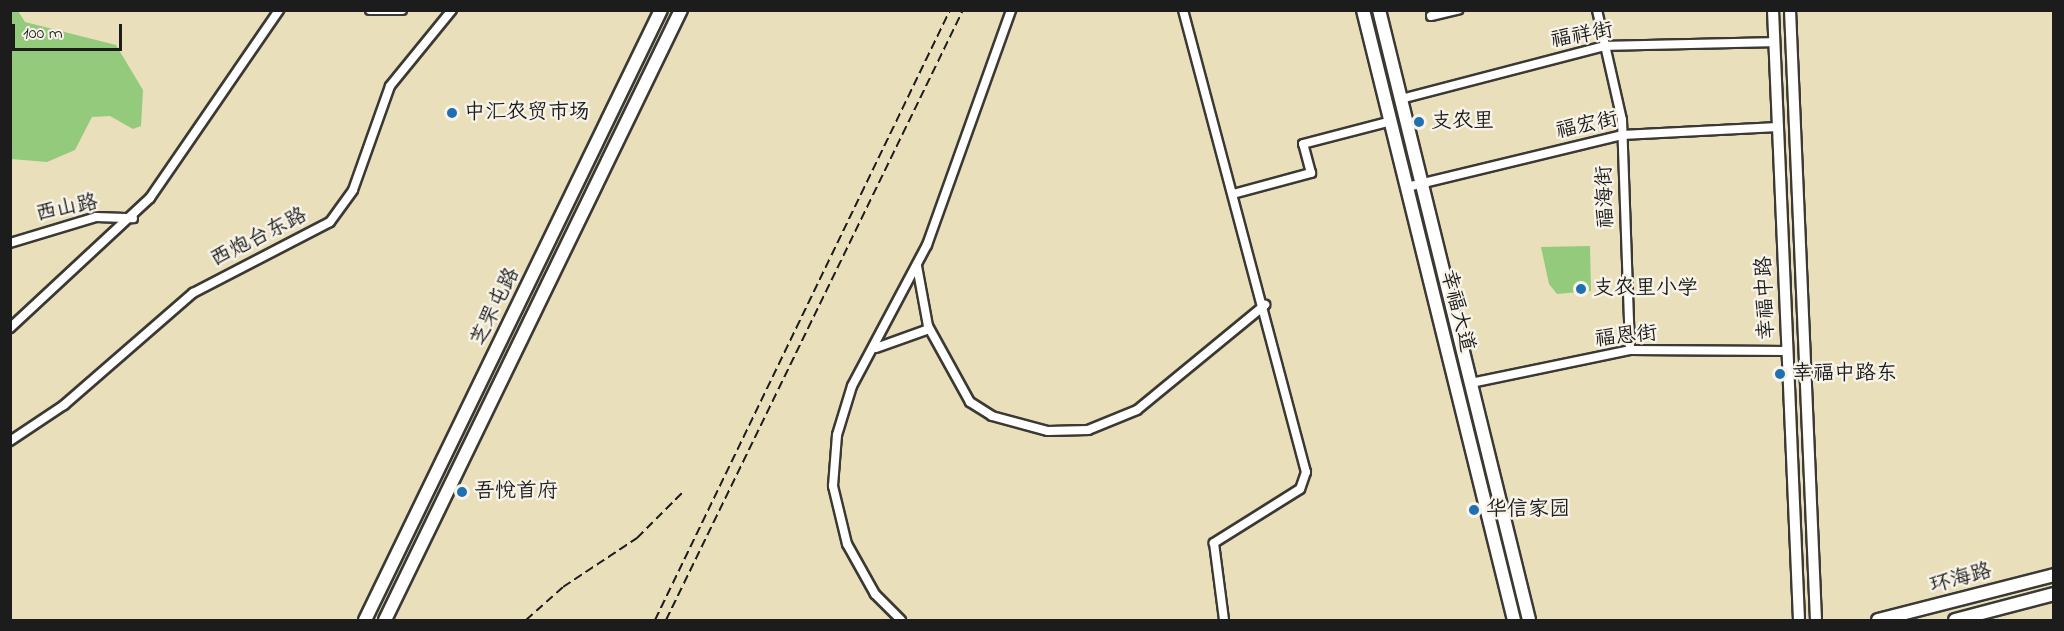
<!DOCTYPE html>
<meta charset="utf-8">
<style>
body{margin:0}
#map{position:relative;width:2064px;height:631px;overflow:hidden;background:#eadfbb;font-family:"Indie Flower","LXGW WenKai TC",sans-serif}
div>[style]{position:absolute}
.green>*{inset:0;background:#93ca7c}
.roads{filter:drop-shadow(2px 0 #3b3934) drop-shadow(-2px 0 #3b3934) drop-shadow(0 2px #3b3934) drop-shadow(0 -2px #3b3934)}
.minor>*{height:8px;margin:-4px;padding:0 4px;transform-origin:4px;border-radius:4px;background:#fff}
.tertiary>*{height:10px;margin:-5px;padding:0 5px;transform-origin:5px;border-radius:5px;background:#fff}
.secondary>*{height:12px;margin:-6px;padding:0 6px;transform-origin:6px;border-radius:6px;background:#fff}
.rail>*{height:2px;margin-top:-1px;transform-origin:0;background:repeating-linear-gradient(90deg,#1c1c1c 0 9px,transparent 0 13.5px)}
.dots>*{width:16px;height:16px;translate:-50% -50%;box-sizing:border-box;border:3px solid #f7f3e8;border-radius:50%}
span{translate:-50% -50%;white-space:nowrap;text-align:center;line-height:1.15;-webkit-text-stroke:5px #f7f3e8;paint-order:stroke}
.street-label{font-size:21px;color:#1c1c1c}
.poi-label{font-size:21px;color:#1c1c1c}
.left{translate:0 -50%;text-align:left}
.frame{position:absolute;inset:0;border:12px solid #1c1c1c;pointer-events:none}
.scale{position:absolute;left:12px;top:24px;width:110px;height:27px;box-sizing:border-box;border:3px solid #1c1c1c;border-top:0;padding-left:8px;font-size:18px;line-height:21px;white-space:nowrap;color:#1c1c1c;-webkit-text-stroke:4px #f7f3e8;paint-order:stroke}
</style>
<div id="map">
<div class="green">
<i style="clip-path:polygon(11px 10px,18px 11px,25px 22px,116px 45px,143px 90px,141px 126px,133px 129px,110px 116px,92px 117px,75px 150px,47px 162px,11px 159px)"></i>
<i style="clip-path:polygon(1590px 246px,1591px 291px,1557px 294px,1549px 284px,1541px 247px)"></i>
</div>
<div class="roads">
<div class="minor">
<i style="left:370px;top:10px;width:32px"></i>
<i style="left:1183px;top:10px;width:478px;rotate:75.1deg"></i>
<i style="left:1306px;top:472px;width:18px;rotate:109deg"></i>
<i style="left:1300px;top:489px;width:102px;rotate:147.9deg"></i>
<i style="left:1214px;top:543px;width:78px;rotate:82.6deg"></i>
<i style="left:1597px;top:10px;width:113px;rotate:77.2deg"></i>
<i style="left:1622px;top:120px;width:230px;rotate:88deg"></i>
<i style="left:1431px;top:16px;width:28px;rotate:-13deg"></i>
<i style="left:1401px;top:99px;width:211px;rotate:-14.6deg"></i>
<i style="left:1605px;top:46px;width:170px;rotate:-1.3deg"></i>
<i style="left:1407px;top:187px;width:221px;rotate:-13.6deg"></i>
<i style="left:1622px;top:135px;width:156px;rotate:-2.9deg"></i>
<i style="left:1233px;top:194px;width:81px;rotate:-15.1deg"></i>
<i style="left:1311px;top:173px;width:30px;rotate:-105deg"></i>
<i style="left:1303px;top:144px;width:91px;rotate:-14.6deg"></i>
<i style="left:10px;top:243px;width:90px;rotate:-16.8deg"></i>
<i style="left:96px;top:217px;width:37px;rotate:2deg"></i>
<i style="left:917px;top:266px;width:61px;rotate:79.6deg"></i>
<i style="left:928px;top:326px;width:87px;rotate:61.1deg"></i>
<i style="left:970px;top:402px;width:26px;rotate:32deg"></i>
<i style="left:992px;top:416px;width:58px;rotate:15deg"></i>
<i style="left:1048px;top:431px;width:40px;rotate:-1.4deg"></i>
<i style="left:1088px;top:430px;width:53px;rotate:-22.2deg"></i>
<i style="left:1137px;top:410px;width:166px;rotate:-39.4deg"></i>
<i style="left:10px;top:328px;width:191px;rotate:-42.9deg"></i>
<i style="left:150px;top:198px;width:228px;rotate:-55.5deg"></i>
<i style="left:876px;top:348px;width:56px;rotate:-19.7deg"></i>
<i style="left:1471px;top:383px;width:162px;rotate:-11.7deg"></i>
<i style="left:1630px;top:350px;width:158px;rotate:0.4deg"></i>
<i style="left:10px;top:441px;width:65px;rotate:-33.7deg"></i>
<i style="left:64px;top:405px;width:171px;rotate:-41deg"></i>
<i style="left:193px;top:293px;width:154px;rotate:-27.4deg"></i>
<i style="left:330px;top:222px;width:39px;rotate:-54deg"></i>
<i style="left:353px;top:190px;width:110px;rotate:-70.4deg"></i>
<i style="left:390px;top:86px;width:98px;rotate:-50.8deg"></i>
<i style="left:901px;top:620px;width:37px;rotate:-135deg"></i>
<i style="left:875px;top:594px;width:57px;rotate:-119.2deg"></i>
<i style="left:847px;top:544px;width:60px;rotate:-103.6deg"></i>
<i style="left:833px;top:486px;width:51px;rotate:-85.5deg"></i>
<i style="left:837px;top:435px;width:51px;rotate:-73deg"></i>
<i style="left:852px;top:386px;width:160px;rotate:-62deg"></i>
<i style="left:927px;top:245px;width:250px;rotate:-70.3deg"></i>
</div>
<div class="tertiary">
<i style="left:1773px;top:10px;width:611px;rotate:87.56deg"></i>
<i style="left:1790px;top:10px;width:611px;rotate:87.56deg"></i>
</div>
<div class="secondary">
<i style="left:1363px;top:10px;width:628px;rotate:76.1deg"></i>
<i style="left:1379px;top:10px;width:628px;rotate:76.18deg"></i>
<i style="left:365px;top:620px;width:678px;rotate:-64.12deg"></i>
<i style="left:385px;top:620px;width:678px;rotate:-64.12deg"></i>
<i style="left:1878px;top:620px;width:182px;rotate:-14.3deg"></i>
<i style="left:1955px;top:620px;width:102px;rotate:-14.7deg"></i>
</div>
</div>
<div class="rail">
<i style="left:526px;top:620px;width:50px;rotate:-41.7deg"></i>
<i style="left:563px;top:587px;width:89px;rotate:-33.5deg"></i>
<i style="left:637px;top:538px;width:65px;rotate:-45deg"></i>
<i style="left:655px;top:620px;width:678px;rotate:-64.19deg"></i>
<i style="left:666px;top:620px;width:678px;rotate:-64.04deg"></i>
</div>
<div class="dots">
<i style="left:452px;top:113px;background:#1f6fb2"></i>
<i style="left:1419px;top:122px;background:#1f6fb2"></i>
<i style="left:1581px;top:289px;background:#1f6fb2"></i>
<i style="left:1780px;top:374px;background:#1f6fb2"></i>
<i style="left:462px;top:492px;background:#1f6fb2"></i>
<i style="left:1474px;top:510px;background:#1f6fb2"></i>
</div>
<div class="street-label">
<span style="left:1582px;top:36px;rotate:-10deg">福祥街</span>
<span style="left:1587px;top:126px;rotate:-12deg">福宏街</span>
<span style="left:1606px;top:197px;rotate:-92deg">福海街</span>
<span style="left:67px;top:209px;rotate:-12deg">西山路</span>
<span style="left:259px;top:238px;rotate:-27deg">西炮台东路</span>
<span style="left:1766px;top:298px;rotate:-92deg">幸福中路</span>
<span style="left:496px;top:307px;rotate:-64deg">芝罘屯路</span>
<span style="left:1457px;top:311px;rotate:76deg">幸福大道</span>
<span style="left:1626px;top:337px;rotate:-6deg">福恩街</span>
<span style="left:1961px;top:579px;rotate:-15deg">环海路</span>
</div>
<div class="poi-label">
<span class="left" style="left:464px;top:113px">中汇农贸市场</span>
<span class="left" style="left:1431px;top:122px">支农里</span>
<span class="left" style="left:1593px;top:289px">支农里小学</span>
<span class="left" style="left:1792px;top:374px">幸福中路东</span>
<span class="left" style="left:474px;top:492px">吾悦首府</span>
<span class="left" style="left:1486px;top:510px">华信家园</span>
</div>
<div class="frame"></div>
<div class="scale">100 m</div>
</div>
